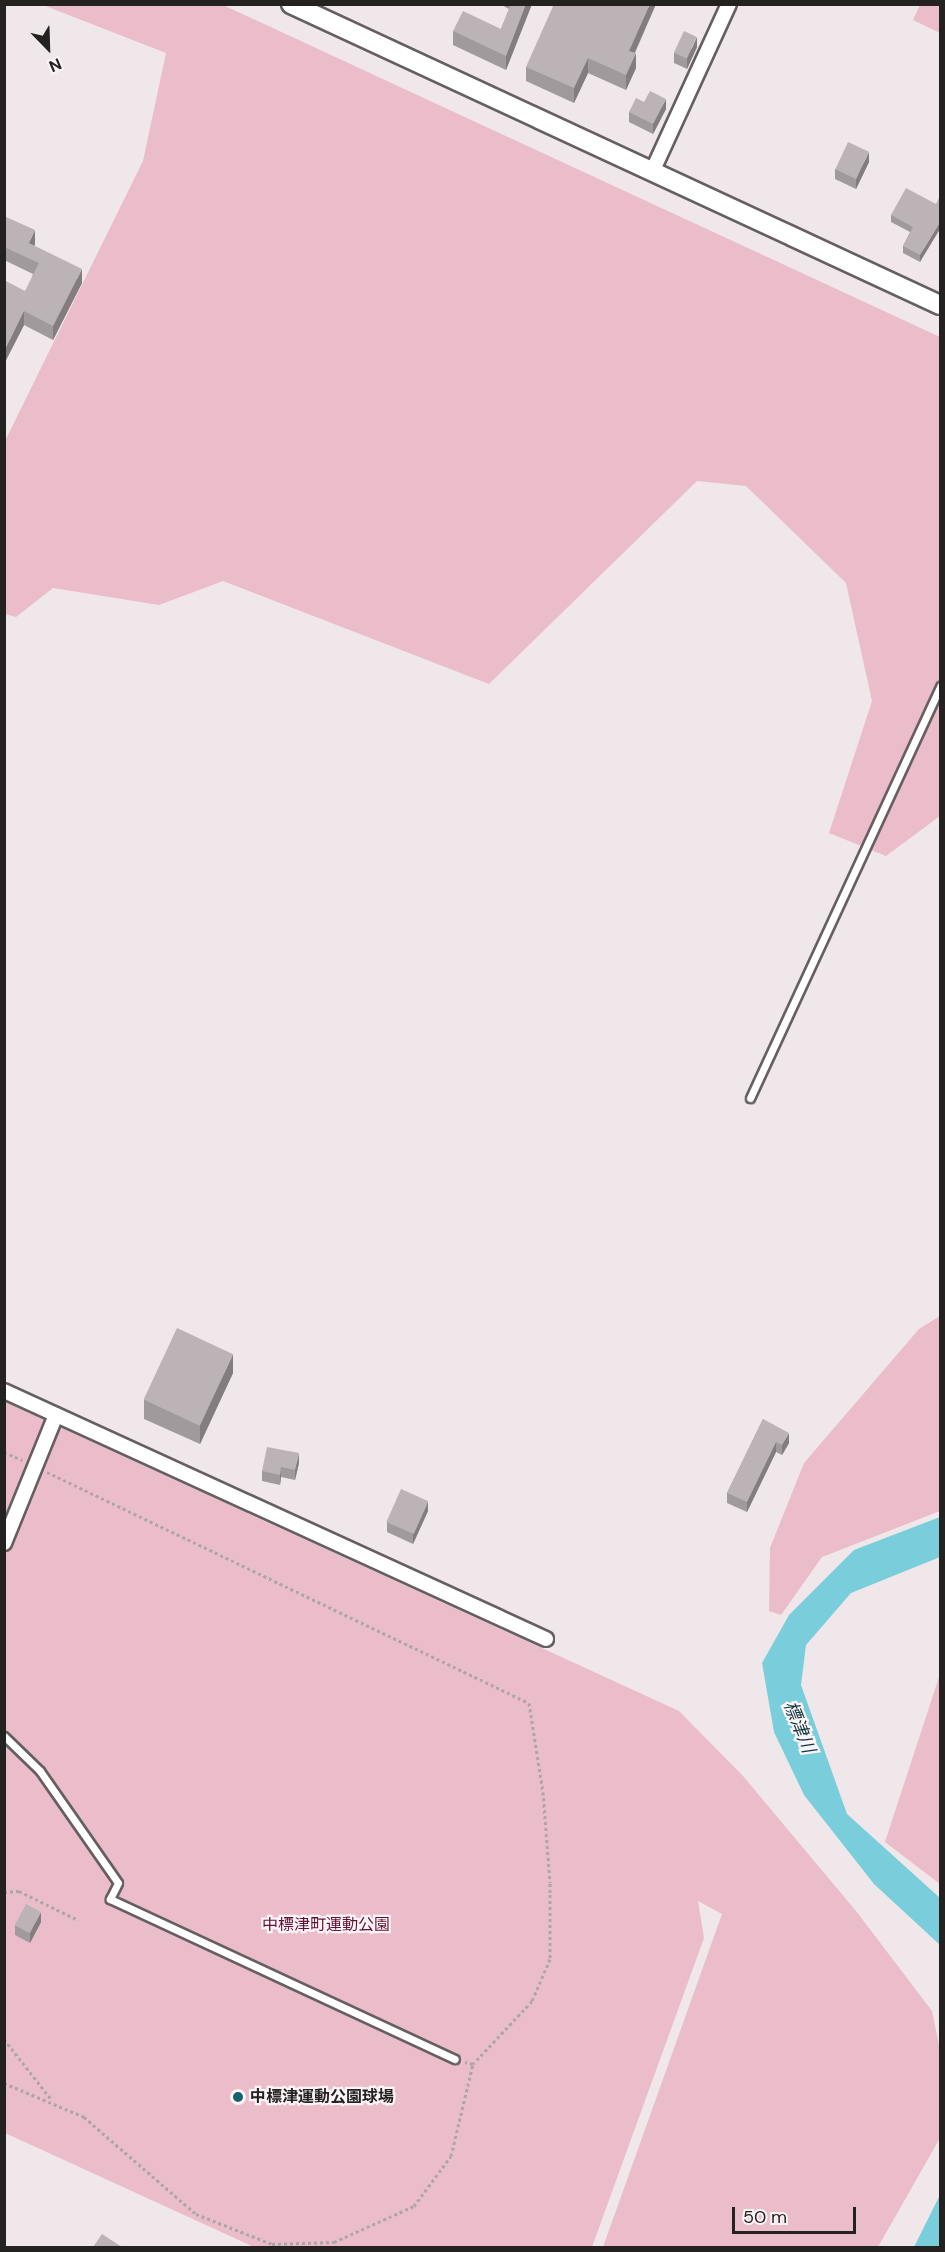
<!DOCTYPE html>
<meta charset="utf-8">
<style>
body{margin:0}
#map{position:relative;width:945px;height:2252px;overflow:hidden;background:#efe7e9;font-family:"DM Sans","Noto Sans JP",sans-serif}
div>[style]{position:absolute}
.green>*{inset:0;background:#ebbcca}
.water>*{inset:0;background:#7acedc}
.path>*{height:3px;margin-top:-1.5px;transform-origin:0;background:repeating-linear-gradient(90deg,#ada6a8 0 3px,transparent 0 6px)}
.roads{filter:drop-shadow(2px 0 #665f61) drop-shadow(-2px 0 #665f61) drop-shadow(0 2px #665f61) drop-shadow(0 -2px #665f61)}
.service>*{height:7px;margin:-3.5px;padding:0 3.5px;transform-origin:3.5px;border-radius:3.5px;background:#fff}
.minor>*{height:14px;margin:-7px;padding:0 7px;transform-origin:7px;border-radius:7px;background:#fff}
.tertiary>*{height:18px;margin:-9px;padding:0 9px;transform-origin:9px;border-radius:9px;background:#fff}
.wall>*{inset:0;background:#a19a9d}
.shaded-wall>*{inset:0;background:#837d7f}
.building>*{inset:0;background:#bbb3b6;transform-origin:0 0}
.dots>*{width:16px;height:16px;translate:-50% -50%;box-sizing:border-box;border:3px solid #fdf4f7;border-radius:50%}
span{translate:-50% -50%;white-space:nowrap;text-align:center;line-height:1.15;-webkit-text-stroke:4.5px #fdf4f7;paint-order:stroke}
.park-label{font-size:16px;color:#5f1135}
.poi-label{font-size:16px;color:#242121;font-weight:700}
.left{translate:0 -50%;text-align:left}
.water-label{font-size:18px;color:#0e373d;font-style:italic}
.frame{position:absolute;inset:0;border:6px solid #242121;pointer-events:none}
.north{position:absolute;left:18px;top:18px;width:60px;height:60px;-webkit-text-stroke:4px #fdf4f7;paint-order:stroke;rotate:157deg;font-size:16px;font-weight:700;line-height:24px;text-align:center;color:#242121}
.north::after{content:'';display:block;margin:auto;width:21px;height:27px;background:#242121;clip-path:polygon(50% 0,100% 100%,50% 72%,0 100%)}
.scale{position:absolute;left:732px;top:2207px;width:124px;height:27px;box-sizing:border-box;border:3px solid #242121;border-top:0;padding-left:8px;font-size:18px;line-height:21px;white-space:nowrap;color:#242121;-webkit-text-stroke:4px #fdf4f7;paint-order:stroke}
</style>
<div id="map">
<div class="green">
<i style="clip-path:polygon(43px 5px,223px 5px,940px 337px,940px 816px,886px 856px,829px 833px,872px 701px,846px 583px,746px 486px,697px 481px,489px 684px,223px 581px,159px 605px,53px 588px,16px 617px,5px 614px,4px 443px,143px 161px,166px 53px)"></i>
<i style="clip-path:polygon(920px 5px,940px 5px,940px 33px,913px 20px)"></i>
<i style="clip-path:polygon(940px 1316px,940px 1511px,822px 1557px,781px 1615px,769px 1611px,770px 1548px,804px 1463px,919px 1329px)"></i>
<i style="clip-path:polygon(5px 1402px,679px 1711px,743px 1776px,856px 1911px,932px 2011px,940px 2050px,940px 2138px,878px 2247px,603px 2247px,722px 1914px,698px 1901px,704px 1938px,592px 2247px,254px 2247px,5px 2133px)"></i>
<i style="clip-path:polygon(940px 1674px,940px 1884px,885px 1842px)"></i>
</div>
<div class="water">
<i style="clip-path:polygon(940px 1517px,940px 1557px,851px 1593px,806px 1645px,801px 1685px,847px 1814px,940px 1898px,940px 1945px,874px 1884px,804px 1795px,774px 1732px,762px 1663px,789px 1615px,854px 1550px)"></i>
<i style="clip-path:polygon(940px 2195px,940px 2247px,914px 2247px)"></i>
</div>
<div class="path">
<i style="left:4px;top:1452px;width:20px;rotate:24deg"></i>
<i style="left:47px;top:1472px;width:534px;rotate:25.61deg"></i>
<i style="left:529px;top:1703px;width:90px;rotate:81.1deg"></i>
<i style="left:543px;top:1792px;width:91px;rotate:85.6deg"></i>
<i style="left:550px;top:1883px;width:76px;rotate:90deg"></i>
<i style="left:550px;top:1959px;width:46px;rotate:113.2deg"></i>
<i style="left:532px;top:2001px;width:86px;rotate:133.1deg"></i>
<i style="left:473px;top:2064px;width:8px;rotate:-166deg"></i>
<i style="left:4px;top:1892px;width:15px;rotate:-4deg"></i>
<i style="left:19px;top:1891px;width:66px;rotate:26.2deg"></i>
<i style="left:4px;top:2039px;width:76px;rotate:51.9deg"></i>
<i style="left:4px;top:2083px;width:87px;rotate:23deg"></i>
<i style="left:84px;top:2117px;width:148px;rotate:40.9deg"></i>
<i style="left:196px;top:2214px;width:82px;rotate:21.5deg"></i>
<i style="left:272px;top:2244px;width:62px;rotate:-1.8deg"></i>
<i style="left:334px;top:2242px;width:88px;rotate:-24.2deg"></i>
<i style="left:414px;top:2206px;width:62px;rotate:-53.5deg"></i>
<i style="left:451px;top:2156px;width:95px;rotate:-76.6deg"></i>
</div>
<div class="roads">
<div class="service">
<i style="left:750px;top:1098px;width:454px;rotate:-65.2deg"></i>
<i style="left:4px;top:1736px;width:50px;rotate:44.2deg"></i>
<i style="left:40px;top:1771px;width:136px;rotate:55.1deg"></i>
<i style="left:118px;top:1883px;width:18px;rotate:117deg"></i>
<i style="left:110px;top:1899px;width:380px;rotate:24.9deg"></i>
</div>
<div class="minor">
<i style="left:652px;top:172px;width:185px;rotate:-65.4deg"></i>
<i style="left:4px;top:1391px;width:596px;rotate:24.59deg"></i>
<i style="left:4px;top:1543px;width:138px;rotate:-67.9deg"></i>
</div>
<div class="tertiary">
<i style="left:291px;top:4px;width:715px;rotate:24.88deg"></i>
</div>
</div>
<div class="wall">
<i style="clip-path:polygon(500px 4px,532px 4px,506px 70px,453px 45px,453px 31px,501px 29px,509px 9px)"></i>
<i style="clip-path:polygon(656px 4px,635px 53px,636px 68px,626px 90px,588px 73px,574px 103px,526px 81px,526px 67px)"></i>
<i style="clip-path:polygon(697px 47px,687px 69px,674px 63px,674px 53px)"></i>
<i style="clip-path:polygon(644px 102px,666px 109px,653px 134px,629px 122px,629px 112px)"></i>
<i style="clip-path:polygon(869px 162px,856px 189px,835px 179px,835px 169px)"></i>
<i style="clip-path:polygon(936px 204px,920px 262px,903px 253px,903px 246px,910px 232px,891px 222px,891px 215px)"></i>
<i style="clip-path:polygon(4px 216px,35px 244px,34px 246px,82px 283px,53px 340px,24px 325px,4px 364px,33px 274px,4px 260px)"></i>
<i style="clip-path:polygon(233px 1373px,200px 1444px,144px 1419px,144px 1400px)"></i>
<i style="clip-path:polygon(763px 1419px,789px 1443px,782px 1455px,776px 1452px,747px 1512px,727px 1503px,727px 1493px)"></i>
<i style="clip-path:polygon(299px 1463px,295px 1480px,281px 1477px,280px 1485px,262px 1481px,262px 1471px)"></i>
<i style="clip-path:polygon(428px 1511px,413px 1544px,387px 1532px,387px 1522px)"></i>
<i style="clip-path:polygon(41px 1922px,30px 1943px,15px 1935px,15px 1925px)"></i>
</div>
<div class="shaded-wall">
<i style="clip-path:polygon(526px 4px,532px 4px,506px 70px,506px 56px)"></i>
<i style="clip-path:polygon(650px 4px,656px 4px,629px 65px,629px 51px)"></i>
<i style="clip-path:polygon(697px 37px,697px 47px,687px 69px,687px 59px)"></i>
<i style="clip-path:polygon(636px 53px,636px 68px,626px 90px,626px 75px)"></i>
<i style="clip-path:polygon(588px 58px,588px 73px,574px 103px,574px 88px)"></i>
<i style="clip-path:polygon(666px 99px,666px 109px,653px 134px,653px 124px)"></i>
<i style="clip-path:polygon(869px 152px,869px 162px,856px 189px,856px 179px)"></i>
<i style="clip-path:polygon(940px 222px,940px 229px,920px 262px,920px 255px)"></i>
<i style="clip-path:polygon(35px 230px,35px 244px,29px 257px,29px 243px)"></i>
<i style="clip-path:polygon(82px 269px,82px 283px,53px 340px,53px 326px)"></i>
<i style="clip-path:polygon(24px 311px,24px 325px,4px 364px,4px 351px)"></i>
<i style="clip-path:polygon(233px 1354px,233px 1373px,200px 1444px,200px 1425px)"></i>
<i style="clip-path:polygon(789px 1433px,789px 1443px,782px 1455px,782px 1445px)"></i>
<i style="clip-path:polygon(776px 1442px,776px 1452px,747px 1512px,747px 1502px)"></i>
<i style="clip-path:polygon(299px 1453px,299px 1463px,295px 1480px,295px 1470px)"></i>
<i style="clip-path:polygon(281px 1467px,281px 1477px,280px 1485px,280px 1475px)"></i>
<i style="clip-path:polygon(428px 1501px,428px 1511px,413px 1544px,413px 1534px)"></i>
<i style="clip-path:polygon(41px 1912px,41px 1922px,30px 1943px,30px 1933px)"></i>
</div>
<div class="building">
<i style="clip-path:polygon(511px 4px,526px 4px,506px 56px,453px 31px,463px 11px,501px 29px)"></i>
<i style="clip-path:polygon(554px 4px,650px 4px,629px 51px,636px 53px,626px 75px,588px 58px,574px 88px,526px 67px)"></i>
<i style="left:684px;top:31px;width:14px;height:24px;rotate:25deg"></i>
<i style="clip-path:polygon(650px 91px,666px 99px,653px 124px,629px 112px,636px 98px,644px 102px)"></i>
<i style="left:848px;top:142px;width:23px;height:30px;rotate:25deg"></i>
<i style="clip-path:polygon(906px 188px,936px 204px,940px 196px,940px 222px,920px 255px,903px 246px,913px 227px,891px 215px)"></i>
<i style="clip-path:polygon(4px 216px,35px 230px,29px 243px,82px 269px,53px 326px,24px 311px,4px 351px,4px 280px,25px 291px,39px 263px,4px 247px)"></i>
<i style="left:177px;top:1328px;width:62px;height:79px;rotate:25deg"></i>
<i style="clip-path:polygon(763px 1419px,789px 1433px,782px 1445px,776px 1442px,747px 1502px,727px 1493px)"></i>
<i style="clip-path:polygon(267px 1447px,299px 1453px,295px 1470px,281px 1467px,280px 1475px,262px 1471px)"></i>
<i style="left:401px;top:1489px;width:30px;height:36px;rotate:24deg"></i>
<i style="left:26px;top:1904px;width:17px;height:24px;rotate:28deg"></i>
<i style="clip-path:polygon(102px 2234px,122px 2247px,93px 2247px)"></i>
</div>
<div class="dots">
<i style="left:238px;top:2097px;background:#16636e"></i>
</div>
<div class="park-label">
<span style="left:326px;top:1925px">中標津町運動公園</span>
</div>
<div class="poi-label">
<span class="left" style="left:250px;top:2097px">中標津運動公園球場</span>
</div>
<div class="water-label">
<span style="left:799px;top:1727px;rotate:68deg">標津川</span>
</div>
<div class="frame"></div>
<div class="north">N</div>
<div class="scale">50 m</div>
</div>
